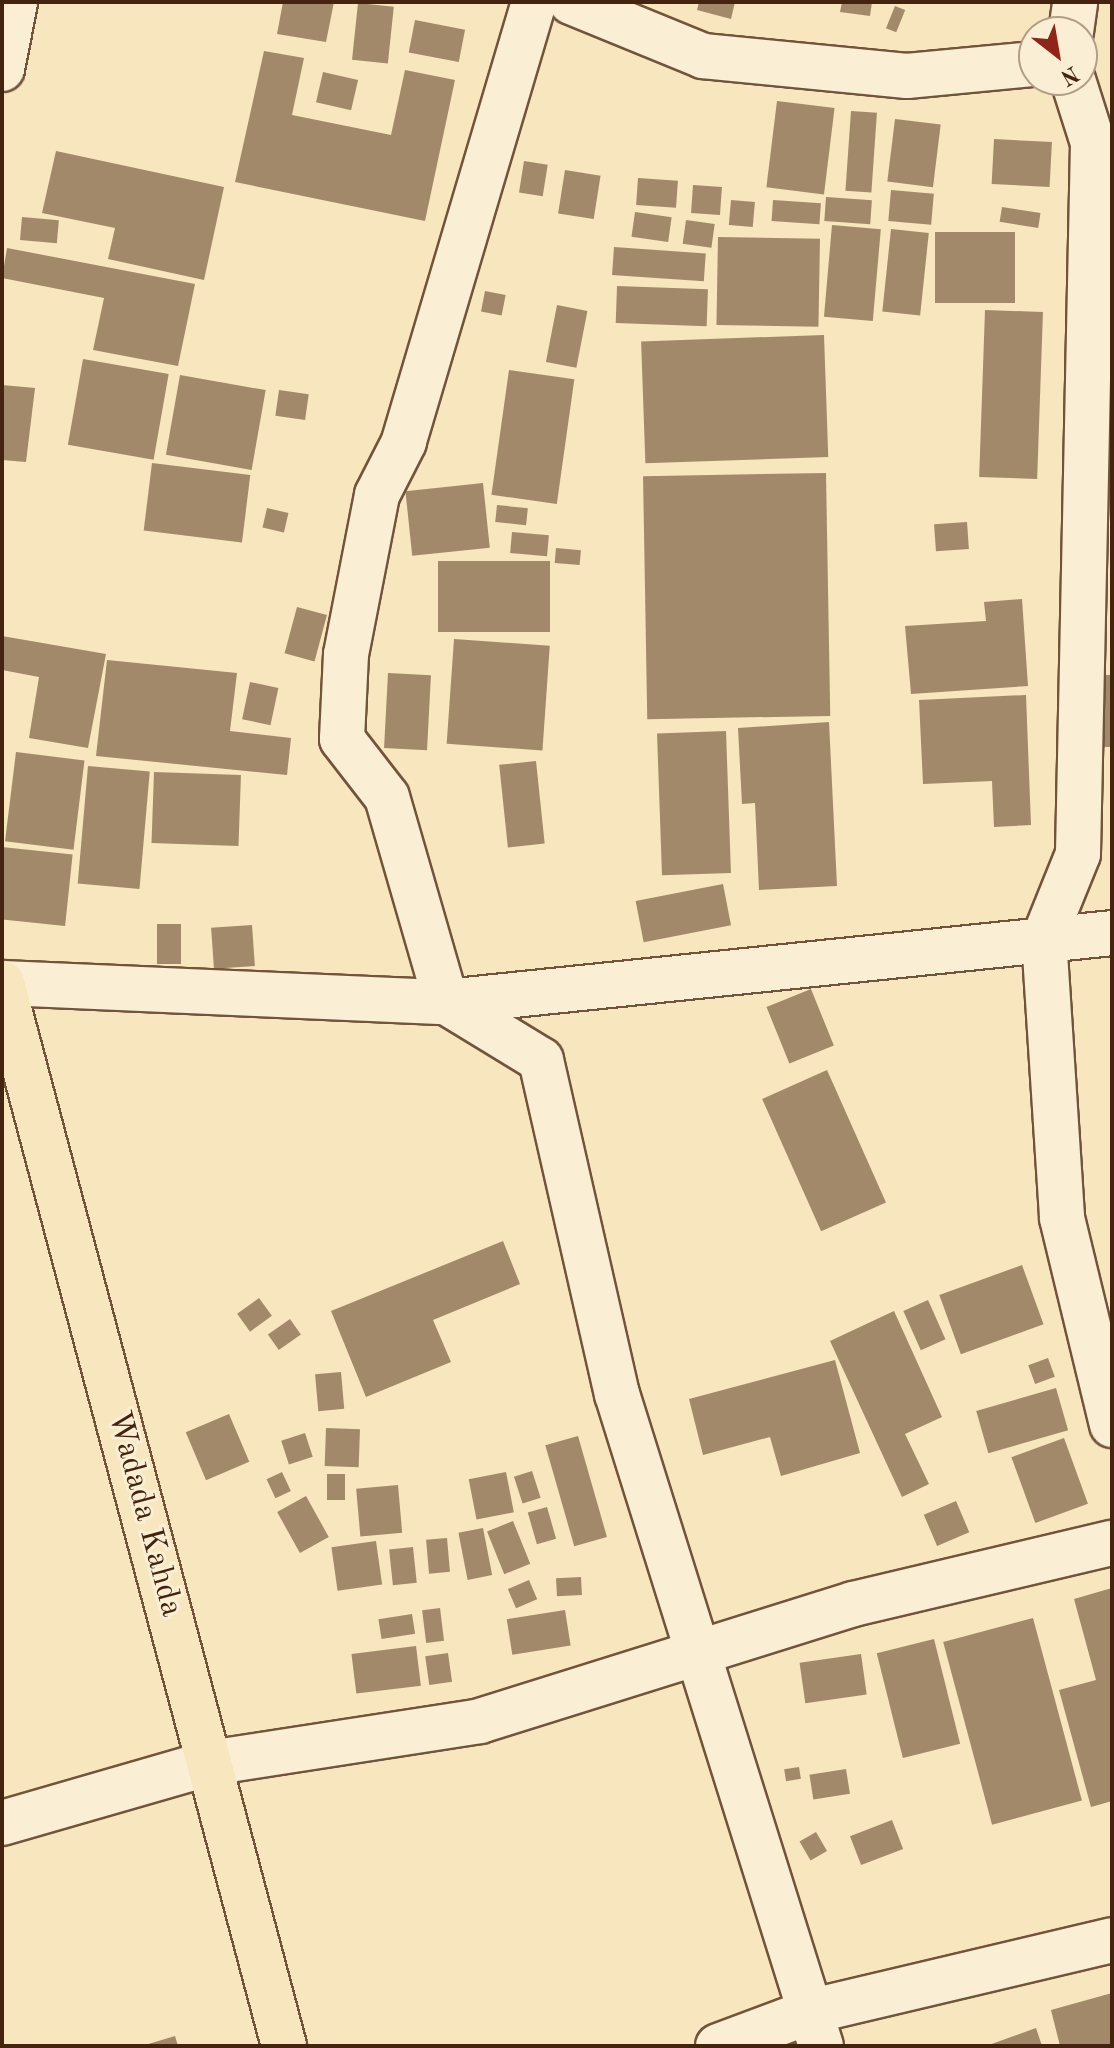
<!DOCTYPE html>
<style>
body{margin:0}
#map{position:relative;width:1114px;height:2048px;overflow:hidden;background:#f7e6be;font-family:"Old Standard TT",serif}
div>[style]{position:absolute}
.building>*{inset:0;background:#a2896a;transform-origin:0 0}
.roads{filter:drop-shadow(2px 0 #72543b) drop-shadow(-2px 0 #72543b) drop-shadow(0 2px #72543b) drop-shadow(0 -2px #72543b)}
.minor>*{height:44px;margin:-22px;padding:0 22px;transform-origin:22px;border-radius:22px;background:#faefd5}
.major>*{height:44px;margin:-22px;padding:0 22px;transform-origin:22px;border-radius:22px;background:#f7e6be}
span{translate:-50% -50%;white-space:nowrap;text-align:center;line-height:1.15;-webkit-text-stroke:6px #faefd5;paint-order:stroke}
.street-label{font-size:32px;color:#45240f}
.frame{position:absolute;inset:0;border:4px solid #45240f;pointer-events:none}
.north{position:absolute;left:1018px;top:16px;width:80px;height:80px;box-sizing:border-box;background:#faefd5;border:2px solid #b29e86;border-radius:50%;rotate:149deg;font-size:22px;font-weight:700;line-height:32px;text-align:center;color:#45240f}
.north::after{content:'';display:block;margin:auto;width:28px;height:36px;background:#8f2418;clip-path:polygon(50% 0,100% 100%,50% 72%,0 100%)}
</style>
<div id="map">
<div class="building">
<i style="clip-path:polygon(283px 2px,334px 2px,326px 42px,277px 34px)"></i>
<i style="clip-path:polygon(699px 2px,735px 2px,731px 19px,697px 10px)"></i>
<i style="clip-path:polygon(842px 2px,872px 2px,870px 16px,840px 12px)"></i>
<i style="left:358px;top:3px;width:36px;height:57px;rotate:6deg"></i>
<i style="left:895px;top:6px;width:11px;height:24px;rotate:22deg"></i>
<i style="left:415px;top:20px;width:51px;height:33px;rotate:11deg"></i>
<i style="clip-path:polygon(264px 51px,304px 58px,292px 115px,391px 135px,405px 70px,455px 80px,425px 221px,235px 182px)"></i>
<i style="left:323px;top:72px;width:36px;height:31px;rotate:13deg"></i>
<i style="left:777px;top:101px;width:58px;height:87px;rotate:7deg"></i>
<i style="left:851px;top:111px;width:26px;height:80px;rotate:4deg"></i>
<i style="left:895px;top:119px;width:46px;height:63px;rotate:7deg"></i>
<i style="left:994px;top:139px;width:58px;height:45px;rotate:3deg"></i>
<i style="clip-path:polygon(56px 151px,224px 187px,204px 280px,108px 259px,115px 228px,42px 213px)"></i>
<i style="left:524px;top:161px;width:24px;height:32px;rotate:9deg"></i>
<i style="left:565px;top:170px;width:36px;height:44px;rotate:9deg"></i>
<i style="left:638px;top:178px;width:40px;height:27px;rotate:4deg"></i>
<i style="left:693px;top:185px;width:29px;height:28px;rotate:4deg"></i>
<i style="left:891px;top:190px;width:43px;height:31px;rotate:5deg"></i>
<i style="left:826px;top:197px;width:46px;height:24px;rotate:4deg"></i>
<i style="left:731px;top:200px;width:24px;height:25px;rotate:5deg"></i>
<i style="left:773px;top:200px;width:48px;height:21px;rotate:4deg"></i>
<i style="left:1002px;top:207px;width:39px;height:15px;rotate:9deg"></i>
<i style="left:635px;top:212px;width:37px;height:25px;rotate:8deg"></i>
<i style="left:22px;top:217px;width:37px;height:23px;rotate:5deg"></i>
<i style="left:686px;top:220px;width:29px;height:24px;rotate:8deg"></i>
<i style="left:832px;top:225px;width:49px;height:92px;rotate:5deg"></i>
<i style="left:891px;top:229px;width:38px;height:83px;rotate:6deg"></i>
<i style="left:935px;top:232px;width:80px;height:71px"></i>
<i style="left:718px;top:237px;width:102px;height:88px;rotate:1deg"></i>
<i style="left:614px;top:247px;width:92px;height:28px;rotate:4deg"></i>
<i style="clip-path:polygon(7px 248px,195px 284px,178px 366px,93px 350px,104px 298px,2px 278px)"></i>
<i style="left:617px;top:286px;width:91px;height:37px;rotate:2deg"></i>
<i style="left:485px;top:291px;width:21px;height:21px;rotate:11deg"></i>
<i style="left:557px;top:305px;width:31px;height:58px;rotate:11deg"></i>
<i style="left:985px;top:310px;width:58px;height:167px;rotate:2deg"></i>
<i style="left:824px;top:335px;width:122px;height:183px;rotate:88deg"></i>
<i style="left:83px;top:359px;width:87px;height:87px;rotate:10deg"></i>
<i style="left:509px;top:370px;width:66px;height:126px;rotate:8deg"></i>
<i style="left:180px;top:375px;width:87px;height:81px;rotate:10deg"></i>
<i style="clip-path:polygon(2px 385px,35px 388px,26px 462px,2px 460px)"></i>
<i style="left:279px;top:390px;width:30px;height:26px;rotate:8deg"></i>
<i style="left:152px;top:463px;width:99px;height:68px;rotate:7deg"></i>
<i style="left:826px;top:473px;width:243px;height:183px;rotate:89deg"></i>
<i style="left:483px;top:483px;width:65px;height:78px;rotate:84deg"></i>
<i style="left:497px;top:505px;width:31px;height:17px;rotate:6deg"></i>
<i style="left:267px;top:508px;width:22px;height:20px;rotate:13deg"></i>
<i style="left:967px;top:522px;width:27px;height:33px;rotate:86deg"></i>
<i style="left:512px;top:532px;width:37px;height:21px;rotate:5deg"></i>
<i style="left:556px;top:548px;width:25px;height:15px;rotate:5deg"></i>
<i style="left:438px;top:561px;width:112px;height:71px"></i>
<i style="clip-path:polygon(1022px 599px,1028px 686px,911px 694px,905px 626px,986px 621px,984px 602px)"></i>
<i style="left:297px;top:607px;width:31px;height:48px;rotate:15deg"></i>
<i style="clip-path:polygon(2px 636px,106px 654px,88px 748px,29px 738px,39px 677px,2px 670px)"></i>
<i style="left:454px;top:639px;width:96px;height:105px;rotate:4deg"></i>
<i style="clip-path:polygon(107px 660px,237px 673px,230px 731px,291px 738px,287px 775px,96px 756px)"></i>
<i style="left:388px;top:673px;width:43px;height:75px;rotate:3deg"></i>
<i style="left:1102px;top:675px;width:10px;height:72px"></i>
<i style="left:250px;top:682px;width:29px;height:38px;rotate:12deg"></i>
<i style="clip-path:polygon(1026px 695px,1031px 825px,994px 827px,992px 781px,923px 784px,919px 700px)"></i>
<i style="clip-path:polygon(829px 722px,837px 886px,759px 890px,755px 803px,742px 804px,738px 728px)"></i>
<i style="left:726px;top:731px;width:142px;height:69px;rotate:88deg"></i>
<i style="left:16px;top:752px;width:69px;height:90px;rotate:7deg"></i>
<i style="left:536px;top:761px;width:83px;height:37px;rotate:84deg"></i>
<i style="left:88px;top:766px;width:62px;height:118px;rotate:5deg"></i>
<i style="left:154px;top:772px;width:87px;height:71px;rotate:2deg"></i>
<i style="left:2px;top:847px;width:71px;height:72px;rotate:6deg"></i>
<i style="left:723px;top:884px;width:42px;height:89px;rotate:79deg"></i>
<i style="left:157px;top:924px;width:24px;height:40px"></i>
<i style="left:252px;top:925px;width:41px;height:41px;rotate:86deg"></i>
<i style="left:811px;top:989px;width:61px;height:48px;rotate:68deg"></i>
<i style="left:827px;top:1070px;width:145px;height:71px;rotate:66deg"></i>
<i style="clip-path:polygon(503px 1241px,520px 1284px,433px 1320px,451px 1362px,366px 1397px,331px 1311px)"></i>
<i style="left:1022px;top:1265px;width:63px;height:88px;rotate:70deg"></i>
<i style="left:259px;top:1298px;width:22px;height:27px;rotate:54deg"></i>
<i style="left:928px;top:1300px;width:43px;height:27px;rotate:66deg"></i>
<i style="clip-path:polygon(894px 1311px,942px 1417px,905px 1434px,929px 1484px,902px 1497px,830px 1341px)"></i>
<i style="left:290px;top:1319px;width:19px;height:27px;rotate:55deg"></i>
<i style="left:1048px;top:1358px;width:20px;height:21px;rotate:70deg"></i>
<i style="clip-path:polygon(835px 1360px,860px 1453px,781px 1476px,770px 1437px,703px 1455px,689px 1399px)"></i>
<i style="left:341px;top:1372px;width:37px;height:26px;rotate:85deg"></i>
<i style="left:1056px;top:1388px;width:44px;height:83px;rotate:74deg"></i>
<i style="left:229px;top:1414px;width:52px;height:47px;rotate:67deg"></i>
<i style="left:326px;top:1428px;width:34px;height:38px;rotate:2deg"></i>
<i style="left:305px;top:1433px;width:25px;height:25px;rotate:72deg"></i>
<i style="left:578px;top:1436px;width:105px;height:34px;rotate:74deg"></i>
<i style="left:1064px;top:1438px;width:70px;height:56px;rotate:70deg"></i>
<i style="left:532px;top:1471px;width:28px;height:19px;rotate:72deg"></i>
<i style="left:282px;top:1472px;width:21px;height:17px;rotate:65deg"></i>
<i style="left:506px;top:1472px;width:41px;height:38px;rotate:79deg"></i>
<i style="left:327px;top:1474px;width:18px;height:26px"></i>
<i style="left:398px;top:1485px;width:48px;height:42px;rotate:85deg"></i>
<i style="left:306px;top:1496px;width:47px;height:33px;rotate:61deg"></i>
<i style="left:956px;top:1501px;width:34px;height:35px;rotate:67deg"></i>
<i style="left:547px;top:1507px;width:33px;height:20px;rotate:74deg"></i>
<i style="left:513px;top:1521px;width:46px;height:28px;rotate:68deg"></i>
<i style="left:483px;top:1528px;width:48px;height:25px;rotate:79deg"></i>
<i style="left:447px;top:1538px;width:34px;height:21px;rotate:85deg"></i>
<i style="left:376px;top:1541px;width:44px;height:45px;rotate:82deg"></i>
<i style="left:413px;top:1547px;width:36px;height:24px;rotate:84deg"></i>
<i style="left:581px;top:1577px;width:18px;height:25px;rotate:87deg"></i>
<i style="left:529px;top:1580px;width:21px;height:23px;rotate:67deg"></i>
<i style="clip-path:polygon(1112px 1588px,1112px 1801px,1091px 1807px,1059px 1690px,1096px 1680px,1074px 1599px)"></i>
<i style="left:440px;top:1608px;width:33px;height:18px;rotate:83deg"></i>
<i style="left:565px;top:1610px;width:36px;height:59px;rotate:81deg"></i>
<i style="left:412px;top:1614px;width:20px;height:34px;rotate:81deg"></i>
<i style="left:1033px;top:1618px;width:189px;height:93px;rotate:75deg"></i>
<i style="left:934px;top:1639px;width:108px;height:59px;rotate:76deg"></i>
<i style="left:416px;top:1646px;width:40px;height:65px;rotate:83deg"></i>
<i style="left:448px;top:1653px;width:29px;height:23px;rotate:82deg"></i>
<i style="left:861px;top:1654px;width:41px;height:62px;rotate:82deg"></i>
<i style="left:799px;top:1767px;width:12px;height:15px;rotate:81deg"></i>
<i style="left:846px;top:1769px;width:25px;height:37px;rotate:81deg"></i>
<i style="left:892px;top:1820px;width:31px;height:45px;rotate:69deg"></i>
<i style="left:816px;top:1832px;width:22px;height:19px;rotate:60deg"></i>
<i style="clip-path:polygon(1112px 1993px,1112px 2046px,1060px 2046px,1051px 2010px)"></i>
<i style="clip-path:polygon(1036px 2028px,1042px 2046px,986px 2046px)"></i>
<i style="clip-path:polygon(175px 2036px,178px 2046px,145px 2046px,145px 2045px)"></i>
</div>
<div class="roads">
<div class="minor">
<i style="left:534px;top:2px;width:459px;rotate:106.5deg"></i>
<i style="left:404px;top:442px;width:59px;rotate:117deg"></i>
<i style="left:377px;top:495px;width:162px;rotate:101deg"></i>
<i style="left:346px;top:654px;width:85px;rotate:92.7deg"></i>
<i style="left:342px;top:739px;width:73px;rotate:52.2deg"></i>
<i style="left:387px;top:797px;width:213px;rotate:73.9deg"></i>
<i style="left:446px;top:1002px;width:111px;rotate:31.4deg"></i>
<i style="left:541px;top:1060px;width:343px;rotate:77.2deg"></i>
<i style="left:617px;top:1394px;width:683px;rotate:72.63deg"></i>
<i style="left:571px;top:2px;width:143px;rotate:22.2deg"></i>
<i style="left:703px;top:56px;width:205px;rotate:5.6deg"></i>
<i style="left:907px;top:76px;width:128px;rotate:-5.4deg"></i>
<i style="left:1071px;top:32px;width:30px;rotate:-82deg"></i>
<i style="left:2px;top:69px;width:68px;rotate:-79deg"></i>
<i style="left:1073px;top:80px;width:66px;rotate:72.4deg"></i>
<i style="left:1093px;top:143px;width:711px;rotate:91.21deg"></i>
<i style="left:1078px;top:854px;width:91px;rotate:112deg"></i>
<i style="left:1044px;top:938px;width:281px;rotate:86.3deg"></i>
<i style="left:1062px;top:1218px;width:213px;rotate:76.4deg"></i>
<i style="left:4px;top:983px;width:442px;rotate:2.5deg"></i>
<i style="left:446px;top:1002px;width:670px;rotate:-5.91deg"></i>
<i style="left:2px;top:1823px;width:216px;rotate:-16.1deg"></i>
<i style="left:210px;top:1763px;width:273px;rotate:-8.8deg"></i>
<i style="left:480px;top:1721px;width:391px;rotate:-17.4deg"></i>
<i style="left:853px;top:1604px;width:266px;rotate:-13.3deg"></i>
<i style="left:718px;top:2046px;width:100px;rotate:-20.4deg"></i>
<i style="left:812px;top:2011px;width:308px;rotate:-13.3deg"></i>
</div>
<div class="major">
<i style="left:2px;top:983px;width:1100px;rotate:75.14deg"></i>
</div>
</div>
<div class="street-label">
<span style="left:144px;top:1514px;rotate:75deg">Wadada Kahda</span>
</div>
<div class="frame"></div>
<div class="north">N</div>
</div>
